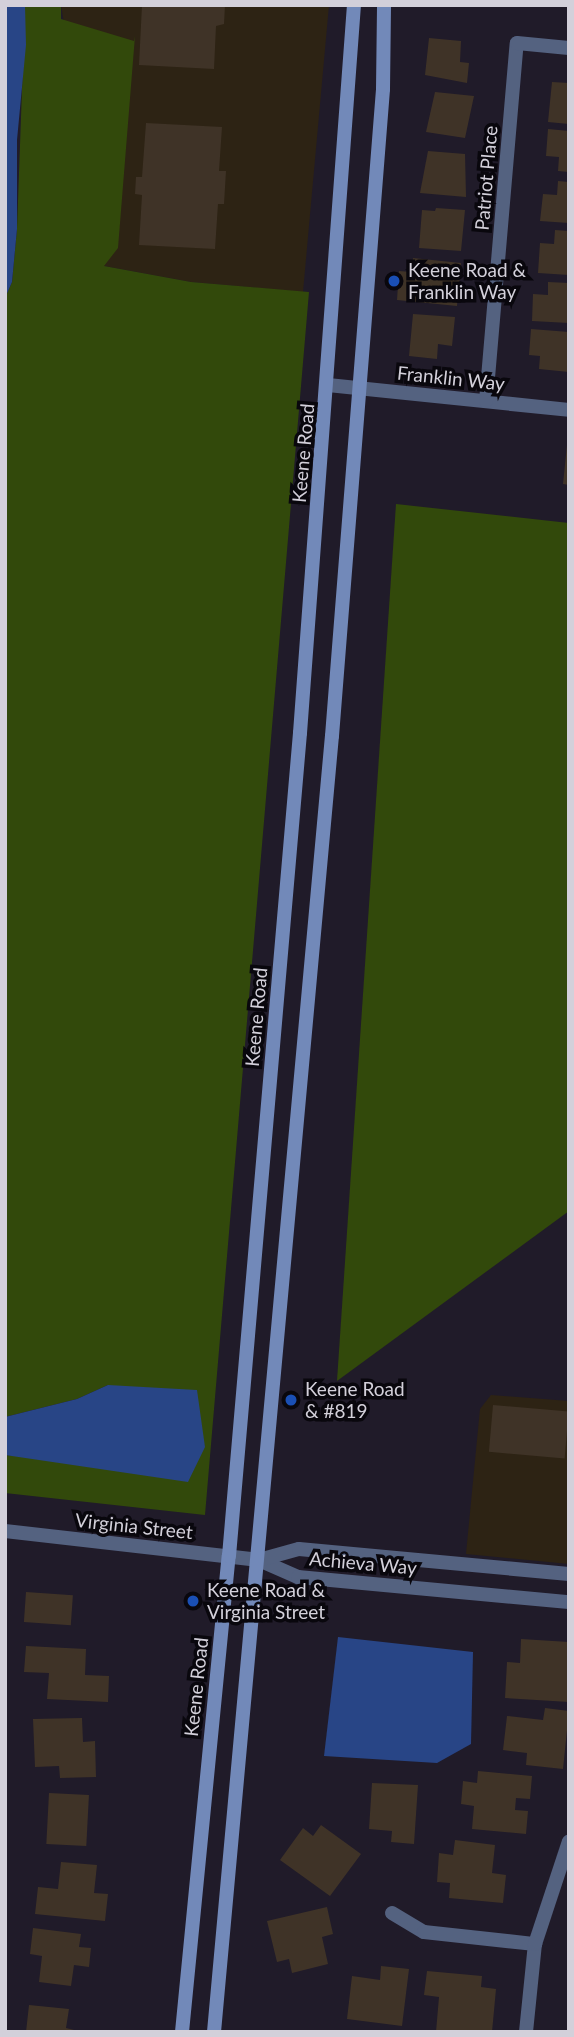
<!DOCTYPE html>
<style>
body{margin:0}
#map{position:relative;width:574px;height:2037px;overflow:hidden;background:#201b29;font-family:Lato,sans-serif}
div>[style]{position:absolute}
.commercial>*{inset:0;background:#2d2314}
.green>*{inset:0;background:#32490b}
.water>*{inset:0;background:#284586}
.building>*{inset:0;background:#3f3327;transform-origin:0 0}
.minor>*{height:14px;margin:-7px;padding:0 7px;transform-origin:7px;border-radius:7px;background:#546280}
.tertiary>*{height:14px;margin:-7px;padding:0 7px;transform-origin:7px;border-radius:7px;background:#546280}
.secondary>*{height:14px;margin:-7px;padding:0 7px;transform-origin:7px;border-radius:7px;background:#7289b9}
.dots>*{width:19px;height:19px;translate:-50% -50%;box-sizing:border-box;border:4px solid #09070d;border-radius:50%}
span{translate:-50% -50%;white-space:nowrap;text-align:center;line-height:1.15;-webkit-text-stroke:7px #09070d;paint-order:stroke}
.street-label{font-size:19px;color:#d3d0da}
.poi-label{font-size:19px;color:#d3d0da}
.left{translate:0 -50%;text-align:left}
.frame{position:absolute;inset:0;border:7px solid #d3d0da;pointer-events:none}
</style>
<div id="map">
<div class="commercial">
<i style="clip-path:polygon(61px 5px,329px 5px,303px 292px,191px 282px,104px 266px)"></i>
<i style="clip-path:polygon(491px 1395px,569px 1401px,569px 1564px,466px 1554px,480px 1409px)"></i>
</div>
<div class="green">
<i style="clip-path:polygon(25px 5px,61px 5px,61px 19px,134px 41px,135px 36px,118px 248px,104px 266px,191px 282px,309px 292px,205px 1515px,5px 1493px,5px 1455px,33px 1457px,108px 1385px,77px 1399px,5px 1417px,5px 298px,12px 282px,17px 229px)"></i>
<i style="clip-path:polygon(396px 504px,569px 523px,569px 1211px,337px 1381px)"></i>
</div>
<div class="water">
<i style="clip-path:polygon(5px 5px,25px 5px,26px 45px,17px 140px,17px 229px,12px 282px,5px 298px)"></i>
<i style="clip-path:polygon(108px 1385px,197px 1390px,205px 1447px,188px 1482px,5px 1455px,5px 1417px,77px 1399px)"></i>
<i style="clip-path:polygon(338px 1637px,473px 1652px,471px 1744px,437px 1763px,324px 1756px)"></i>
</div>
<div class="building">
<i style="clip-path:polygon(142px 5px,225px 5px,224px 24px,216px 26px,214px 69px,139px 65px)"></i>
<i style="clip-path:polygon(429px 38px,461px 41px,460px 62px,469px 63px,467px 83px,425px 75px)"></i>
<i style="clip-path:polygon(552px 82px,569px 83px,569px 124px,548px 122px)"></i>
<i style="clip-path:polygon(435px 92px,474px 96px,465px 138px,426px 132px)"></i>
<i style="clip-path:polygon(146px 123px,222px 127px,219px 171px,226px 171px,224px 204px,218px 204px,215px 249px,139px 245px,142px 195px,135px 194px,136px 177px,142px 177px)"></i>
<i style="clip-path:polygon(548px 129px,569px 131px,569px 172px,558px 171px,559px 157px,546px 156px)"></i>
<i style="clip-path:polygon(428px 151px,465px 154px,466px 197px,420px 193px)"></i>
<i style="clip-path:polygon(558px 181px,569px 182px,569px 223px,540px 221px,543px 194px,557px 195px)"></i>
<i style="clip-path:polygon(436px 208px,465px 210px,461px 251px,419px 248px,422px 210px,435px 211px)"></i>
<i style="clip-path:polygon(555px 230px,569px 231px,569px 275px,538px 273px,540px 243px,554px 244px)"></i>
<i style="clip-path:polygon(413px 258px,461px 263px,457px 306px,397px 300px,399px 271px,411px 272px)"></i>
<i style="clip-path:polygon(548px 282px,569px 283px,569px 323px,532px 321px,533px 294px,548px 295px)"></i>
<i style="clip-path:polygon(413px 314px,455px 317px,452px 346px,438px 344px,437px 359px,409px 356px)"></i>
<i style="clip-path:polygon(531px 329px,569px 332px,569px 372px,539px 369px,540px 356px,529px 355px)"></i>
<i style="clip-path:polygon(567px 445px,569px 446px,569px 485px,563px 484px)"></i>
<i style="left:493px;top:1405px;width:76px;height:47px;rotate:5deg"></i>
<i style="left:26px;top:1592px;width:47px;height:30px;rotate:4deg"></i>
<i style="clip-path:polygon(521px 1639px,569px 1642px,569px 1702px,505px 1698px,507px 1662px,520px 1663px)"></i>
<i style="clip-path:polygon(26px 1646px,86px 1649px,85px 1675px,109px 1676px,108px 1702px,47px 1699px,49px 1673px,24px 1672px)"></i>
<i style="clip-path:polygon(545px 1708px,569px 1711px,563px 1769px,526px 1765px,527px 1753px,503px 1750px,507px 1716px,543px 1720px)"></i>
<i style="clip-path:polygon(82px 1718px,83px 1742px,95px 1741px,96px 1777px,60px 1778px,59px 1766px,35px 1767px,33px 1719px)"></i>
<i style="clip-path:polygon(478px 1771px,532px 1776px,530px 1799px,516px 1798px,515px 1810px,528px 1811px,526px 1834px,472px 1829px,474px 1806px,461px 1804px,463px 1781px,477px 1783px)"></i>
<i style="clip-path:polygon(372px 1783px,418px 1785px,414px 1844px,391px 1842px,392px 1831px,369px 1829px)"></i>
<i style="left:49px;top:1793px;width:40px;height:51px;rotate:3deg"></i>
<i style="clip-path:polygon(321px 1825px,361px 1854px,330px 1896px,280px 1860px,303px 1828px,313px 1836px)"></i>
<i style="clip-path:polygon(455px 1840px,495px 1845px,492px 1873px,506px 1875px,503px 1903px,449px 1898px,450px 1883px,437px 1882px,439px 1853px,453px 1855px)"></i>
<i style="clip-path:polygon(61px 1862px,97px 1865px,94px 1893px,108px 1894px,105px 1921px,35px 1914px,38px 1887px,58px 1889px)"></i>
<i style="clip-path:polygon(327px 1907px,333px 1934px,322px 1937px,328px 1964px,292px 1973px,289px 1959px,277px 1962px,267px 1921px)"></i>
<i style="clip-path:polygon(33px 1928px,81px 1934px,79px 1947px,91px 1948px,89px 1967px,74px 1965px,71px 1986px,39px 1982px,42px 1956px,30px 1954px)"></i>
<i style="clip-path:polygon(381px 1966px,409px 1969px,402px 2026px,347px 2019px,352px 1976px,380px 1980px)"></i>
<i style="clip-path:polygon(427px 1971px,482px 1976px,481px 1987px,496px 1989px,492px 2032px,436px 2032px,439px 1997px,424px 1995px)"></i>
<i style="clip-path:polygon(29px 2005px,69px 2009px,66px 2028px,82px 2032px,26px 2032px)"></i>
</div>
<div class="minor">
<i style="left:328px;top:385px;width:242px;rotate:5.9deg"></i>
<i style="left:486px;top:401px;width:359px;rotate:-85.1deg"></i>
<i style="left:517px;top:43px;width:52px;rotate:5.5deg"></i>
<i style="left:392px;top:1913px;width:37px;rotate:31deg"></i>
<i style="left:424px;top:1932px;width:112px;rotate:6.2deg"></i>
<i style="left:526px;top:2032px;width:88px;rotate:-84.2deg"></i>
<i style="left:535px;top:1944px;width:108px;rotate:-71.7deg"></i>
</div>
<div class="tertiary">
<i style="left:5px;top:1531px;width:256px;rotate:6.5deg"></i>
<i style="left:259px;top:1560px;width:43px;rotate:23.6deg"></i>
<i style="left:298px;top:1577px;width:272px;rotate:5.3deg"></i>
<i style="left:259px;top:1560px;width:41px;rotate:-15.4deg"></i>
<i style="left:299px;top:1549px;width:271px;rotate:5.3deg"></i>
</div>
<div class="secondary">
<i style="left:182px;top:2032px;width:478px;rotate:-84.4deg"></i>
<i style="left:229px;top:1556px;width:826px;rotate:-85.07deg"></i>
<i style="left:300px;top:733px;width:730px;rotate:-85.76deg"></i>
<i style="left:214px;top:2032px;width:1301px;rotate:-84.8deg"></i>
<i style="left:332px;top:736px;width:649px;rotate:-85.49deg"></i>
<i style="left:383px;top:89px;width:84px;rotate:-89.3deg"></i>
</div>
<div class="dots">
<i style="left:394px;top:281px;background:#1a4fb4"></i>
<i style="left:291px;top:1400px;background:#1a4fb4"></i>
<i style="left:193px;top:1601px;background:#1a4fb4"></i>
</div>
<div class="street-label">
<span style="left:486px;top:178px;rotate:-85deg">Patriot Place</span>
<span style="left:451px;top:378px;rotate:6deg">Franklin Way</span>
<span style="left:303px;top:453px;rotate:-85deg">Keene Road</span>
<span style="left:256px;top:1017px;rotate:-85deg">Keene Road</span>
<span style="left:134px;top:1526px;rotate:6deg">Virginia Street</span>
<span style="left:363px;top:1563px;rotate:5deg">Achieva Way</span>
<span style="left:196px;top:1687px;rotate:-84deg">Keene Road</span>
</div>
<div class="poi-label">
<span class="left" style="left:408px;top:281px">Keene Road &amp;<br>Franklin Way</span>
<span class="left" style="left:305px;top:1400px">Keene Road<br>&amp; #819</span>
<span class="left" style="left:207px;top:1601px">Keene Road &amp;<br>Virginia Street</span>
</div>
<div class="frame"></div>
</div>
